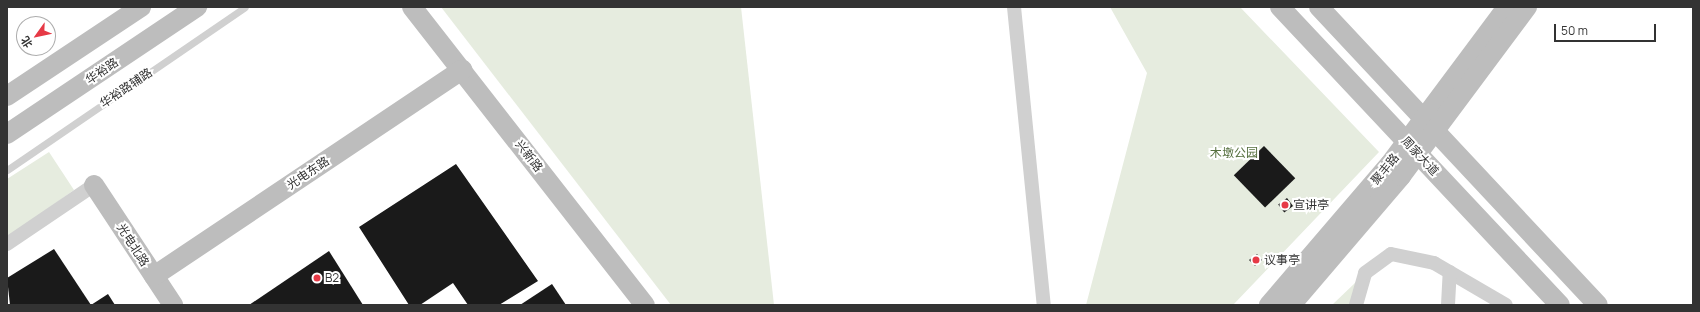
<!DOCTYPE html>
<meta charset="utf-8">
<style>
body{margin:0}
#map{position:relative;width:1700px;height:312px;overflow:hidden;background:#fff;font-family:Manrope,"Noto Sans SC",sans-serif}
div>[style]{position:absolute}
.green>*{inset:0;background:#e6ecdf}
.building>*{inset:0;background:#1a1a1a;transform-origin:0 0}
.lane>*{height:7px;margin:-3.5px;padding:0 3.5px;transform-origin:3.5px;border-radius:3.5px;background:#d0d0d0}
.street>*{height:14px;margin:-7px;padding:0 7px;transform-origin:7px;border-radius:7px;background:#d0d0d0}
.secondary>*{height:20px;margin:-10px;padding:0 10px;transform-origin:10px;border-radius:10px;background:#bdbdbd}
.dots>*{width:11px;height:11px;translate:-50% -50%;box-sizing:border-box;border:2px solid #fff;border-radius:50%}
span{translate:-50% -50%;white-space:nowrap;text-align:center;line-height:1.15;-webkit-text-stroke:4px #fff;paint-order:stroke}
.street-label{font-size:12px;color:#333}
.park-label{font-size:12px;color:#56703f}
.poi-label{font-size:12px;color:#333}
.left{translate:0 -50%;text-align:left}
.frame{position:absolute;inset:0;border:8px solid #333;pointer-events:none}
.north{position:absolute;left:16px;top:16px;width:40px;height:40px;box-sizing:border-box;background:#fff;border:1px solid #adadad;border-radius:50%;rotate:237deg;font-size:11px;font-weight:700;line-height:16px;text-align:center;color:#333}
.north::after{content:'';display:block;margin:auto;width:14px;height:18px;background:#e63946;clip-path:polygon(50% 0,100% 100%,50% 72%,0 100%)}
.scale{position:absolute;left:1554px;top:24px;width:102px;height:18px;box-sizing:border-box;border:2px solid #333;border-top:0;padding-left:5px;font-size:12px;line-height:14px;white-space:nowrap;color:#333;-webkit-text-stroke:3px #fff;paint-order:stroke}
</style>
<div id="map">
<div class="green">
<i style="clip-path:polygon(441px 7px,741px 7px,774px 305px,671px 305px)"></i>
<i style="clip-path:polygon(1110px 7px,1240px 7px,1379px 152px,1233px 305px,1086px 305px,1147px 73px)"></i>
<i style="clip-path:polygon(49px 152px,74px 190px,7px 238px,7px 179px)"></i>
<i style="clip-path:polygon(1356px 282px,1351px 305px,1332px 305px)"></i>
</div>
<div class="building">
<i style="left:1264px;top:146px;width:45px;height:42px;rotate:46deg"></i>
<i style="clip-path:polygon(456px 164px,538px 281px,499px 305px,468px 305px,453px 283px,420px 305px,409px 305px,359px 227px)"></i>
<i style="left:1287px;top:198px;width:10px;height:11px;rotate:53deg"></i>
<i style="clip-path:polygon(54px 249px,91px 305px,10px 305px,7px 278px)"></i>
<i style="clip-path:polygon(329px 251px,363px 305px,249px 305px)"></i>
<i style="clip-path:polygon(1257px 254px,1262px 260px,1255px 266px,1249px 260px)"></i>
<i style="clip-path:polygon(552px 284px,566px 305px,520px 305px)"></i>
<i style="clip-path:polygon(108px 294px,115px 305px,91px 305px)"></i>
</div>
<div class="lane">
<i style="left:7px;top:170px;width:288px;rotate:-34.4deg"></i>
</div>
<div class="street">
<i style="left:1014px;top:7px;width:300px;rotate:84.3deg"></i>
<i style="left:7px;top:244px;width:105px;rotate:-34.1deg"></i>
<i style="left:1356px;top:305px;width:33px;rotate:-74deg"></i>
<i style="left:1365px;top:273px;width:32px;rotate:-36deg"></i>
<i style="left:1391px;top:254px;width:44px;rotate:11.8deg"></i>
<i style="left:1434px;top:263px;width:83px;rotate:30.3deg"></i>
<i style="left:1448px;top:305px;width:33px;rotate:-87deg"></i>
</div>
<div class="secondary">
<i style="left:412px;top:7px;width:378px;rotate:52deg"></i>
<i style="left:1280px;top:7px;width:409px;rotate:46.8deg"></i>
<i style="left:1319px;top:7px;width:408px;rotate:46.9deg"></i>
<i style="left:7px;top:96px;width:161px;rotate:-33.6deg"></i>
<i style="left:7px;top:134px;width:229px;rotate:-33.8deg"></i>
<i style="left:94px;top:185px;width:144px;rotate:56.6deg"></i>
<i style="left:154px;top:276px;width:371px;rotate:-33.8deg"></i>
<i style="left:1269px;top:305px;width:186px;rotate:-49.4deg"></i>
<i style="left:1390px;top:164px;width:196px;rotate:-53.3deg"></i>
<i style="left:1291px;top:305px;width:170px;rotate:-49.5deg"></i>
<i style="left:1401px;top:176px;width:211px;rotate:-53.3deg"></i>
</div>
<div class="dots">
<i style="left:1285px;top:205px;background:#e63946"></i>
<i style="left:1256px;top:260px;background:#e63946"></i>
<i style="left:317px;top:278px;background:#e63946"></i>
</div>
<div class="street-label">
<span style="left:102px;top:71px;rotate:-34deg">华裕路</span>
<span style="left:126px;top:88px;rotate:-34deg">华裕路辅路</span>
<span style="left:529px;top:156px;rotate:52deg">兴新路</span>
<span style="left:1420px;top:156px;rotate:47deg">周家大道</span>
<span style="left:1385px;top:169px;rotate:-51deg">聚丰路</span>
<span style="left:308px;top:173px;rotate:-34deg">光电东路</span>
<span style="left:133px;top:245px;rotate:57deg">光电北路</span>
</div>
<div class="park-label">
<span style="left:1234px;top:153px">木墩公园</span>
</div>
<div class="poi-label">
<span class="left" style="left:1293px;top:205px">宣讲亭</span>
<span class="left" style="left:1264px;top:260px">议事亭</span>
<span class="left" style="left:325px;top:278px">B2</span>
</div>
<div class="frame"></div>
<div class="north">北</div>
<div class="scale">50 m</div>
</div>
